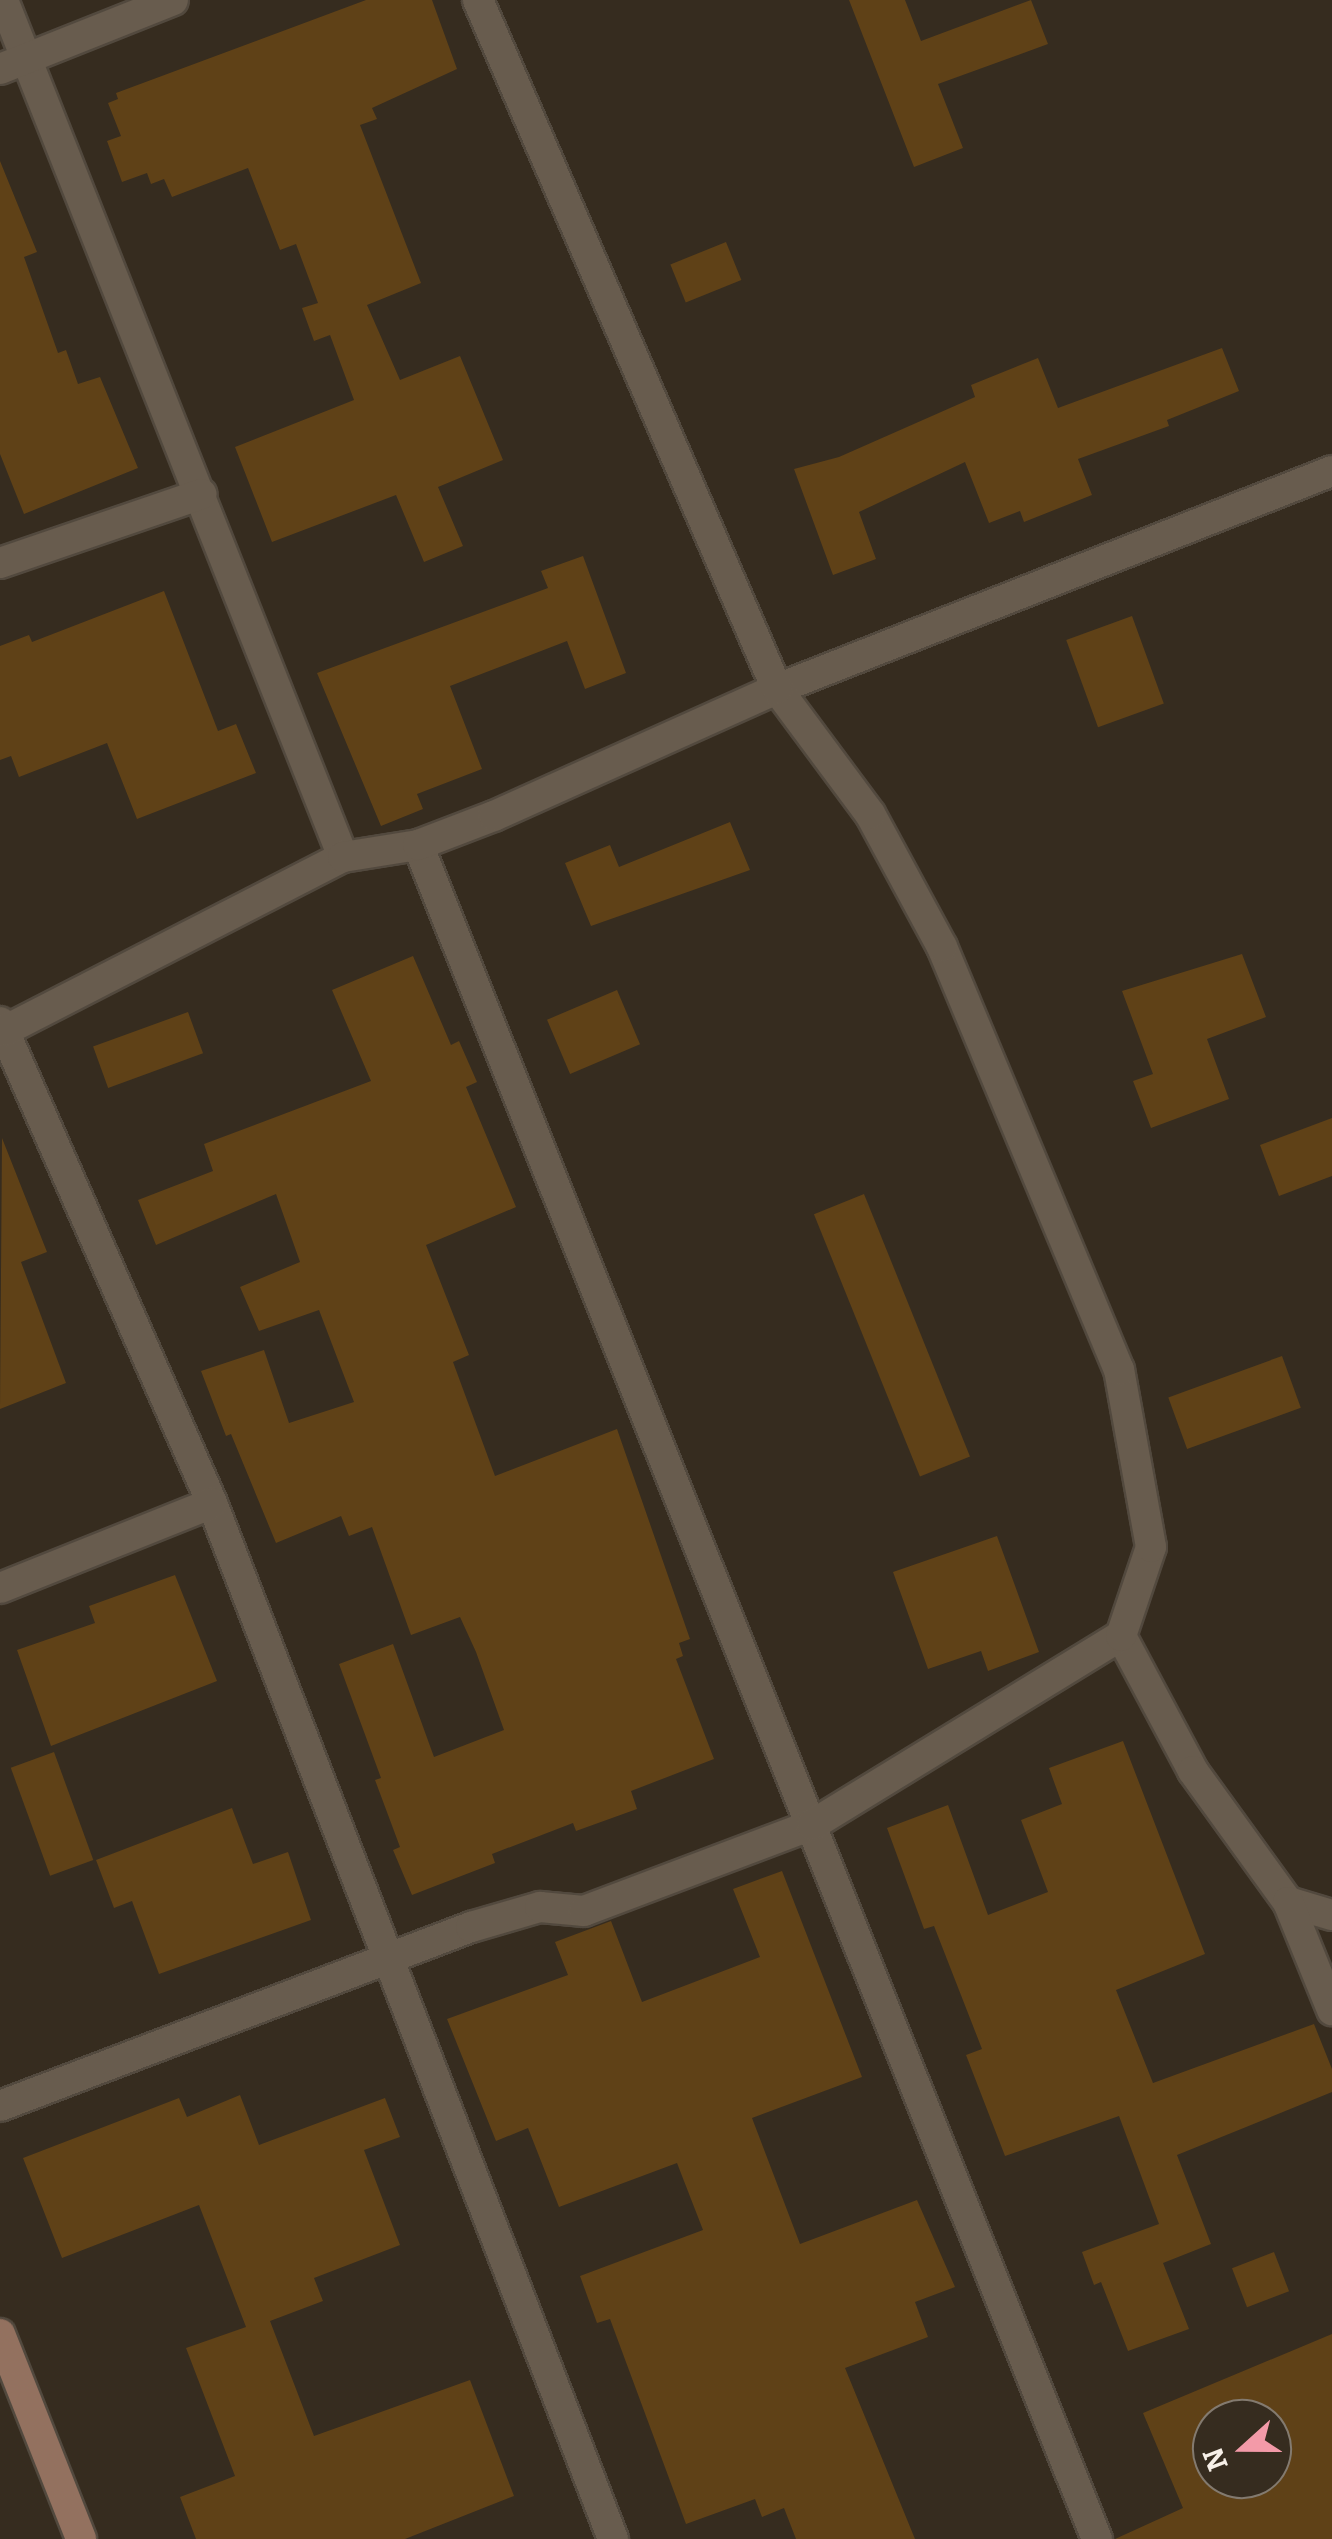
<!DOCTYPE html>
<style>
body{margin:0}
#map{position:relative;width:1332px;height:2539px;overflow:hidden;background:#362c1f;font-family:Bitter,serif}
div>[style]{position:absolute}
.building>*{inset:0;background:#5f4117;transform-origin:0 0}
.roads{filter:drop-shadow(2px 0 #52493e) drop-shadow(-2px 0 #52493e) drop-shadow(0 2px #52493e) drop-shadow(0 -2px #52493e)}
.street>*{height:30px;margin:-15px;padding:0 15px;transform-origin:15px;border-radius:15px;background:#685c4e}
.secondary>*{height:30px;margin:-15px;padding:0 15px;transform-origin:15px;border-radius:15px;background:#93715f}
span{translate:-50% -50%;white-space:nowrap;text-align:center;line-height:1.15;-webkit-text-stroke:8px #362c1f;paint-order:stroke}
.north{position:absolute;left:1192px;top:2399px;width:100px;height:100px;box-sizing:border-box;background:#362c1f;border:2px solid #837a6f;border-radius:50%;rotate:249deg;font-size:28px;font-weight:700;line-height:40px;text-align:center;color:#f7f0e8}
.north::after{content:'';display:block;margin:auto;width:35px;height:45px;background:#f39aa8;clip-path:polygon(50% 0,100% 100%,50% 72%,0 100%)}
</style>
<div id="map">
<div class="building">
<i style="clip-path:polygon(366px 0,432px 0,457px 69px,372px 108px,377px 119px,360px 125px,421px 283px,367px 305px,400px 380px,460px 356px,503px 460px,438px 487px,463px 546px,424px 562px,396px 495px,272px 542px,235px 447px,354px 400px,330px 335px,314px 341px,302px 308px,318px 303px,296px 244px,280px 250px,248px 168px,172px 197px,164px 179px,151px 184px,147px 173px,122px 182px,107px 141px,121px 136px,108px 103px,118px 99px,116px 93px)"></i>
<i style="clip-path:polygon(849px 0,905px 0,921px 41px,1031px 0,1048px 44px,938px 84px,963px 148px,914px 167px)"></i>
<i style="clip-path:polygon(0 161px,37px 252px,24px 257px,58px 353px,66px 350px,78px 384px,100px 377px,138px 468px,24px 514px,0 454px)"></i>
<i style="left:726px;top:242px;width:41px;height:60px;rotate:68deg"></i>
<i style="clip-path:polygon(1222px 348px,1239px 391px,1167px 420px,1169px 426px,1078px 459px,1092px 495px,1024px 522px,1020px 511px,989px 523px,965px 462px,859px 512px,876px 559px,833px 575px,794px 469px,839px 457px,975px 397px,971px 385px,1038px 358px,1058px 408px)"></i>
<i style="clip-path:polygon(583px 556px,626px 673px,585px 689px,567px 641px,450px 686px,482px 769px,417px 794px,423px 809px,381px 826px,317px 673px,548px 588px,541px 571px)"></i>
<i style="clip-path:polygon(164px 591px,218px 731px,236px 724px,256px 773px,137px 819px,107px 743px,19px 777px,11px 756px,0 760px,0 646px,29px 635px,32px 642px)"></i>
<i style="left:1132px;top:616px;width:93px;height:70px;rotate:70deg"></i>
<i style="clip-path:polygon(730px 822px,750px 870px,591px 926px,565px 863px,610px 845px,619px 867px)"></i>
<i style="clip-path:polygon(1242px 954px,1266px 1017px,1207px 1039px,1229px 1099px,1151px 1128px,1133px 1081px,1153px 1074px,1122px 991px)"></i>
<i style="clip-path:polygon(413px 956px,451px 1045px,459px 1041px,477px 1082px,466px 1087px,516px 1207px,426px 1245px,469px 1355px,453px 1362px,495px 1476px,617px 1429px,690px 1639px,679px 1643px,683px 1656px,676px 1659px,714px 1759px,631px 1791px,637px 1809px,576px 1831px,573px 1823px,492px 1854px,495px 1863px,412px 1895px,393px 1850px,400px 1847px,375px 1780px,381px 1778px,339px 1664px,393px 1644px,434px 1757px,504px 1730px,476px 1652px,460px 1617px,411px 1635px,372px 1527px,349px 1536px,341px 1516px,276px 1543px,231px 1434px,226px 1436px,201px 1371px,264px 1350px,289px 1423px,354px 1402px,319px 1310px,259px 1331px,240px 1287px,300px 1262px,276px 1194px,156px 1245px,138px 1200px,213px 1171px,204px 1144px,371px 1081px,332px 990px)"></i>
<i style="left:617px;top:990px;width:59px;height:76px;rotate:67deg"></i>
<i style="left:188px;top:1012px;width:44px;height:101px;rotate:70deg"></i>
<i style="clip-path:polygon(1332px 1118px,1332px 1176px,1279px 1196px,1260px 1145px)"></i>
<i style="clip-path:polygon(2px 1138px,47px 1252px,21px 1262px,66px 1383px,0 1409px)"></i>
<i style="left:864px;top:1194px;width:283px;height:54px;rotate:68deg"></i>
<i style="left:1282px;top:1356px;width:55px;height:121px;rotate:70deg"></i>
<i style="clip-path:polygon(997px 1536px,1039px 1652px,988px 1671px,981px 1651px,928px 1669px,893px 1572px)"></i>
<i style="clip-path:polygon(175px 1575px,217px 1681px,51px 1746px,17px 1650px,95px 1623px,89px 1606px)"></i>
<i style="clip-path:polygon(1123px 1741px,1205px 1954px,1116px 1990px,1153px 2083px,1314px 2024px,1332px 2069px,1332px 2092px,1177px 2155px,1211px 2244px,1163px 2263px,1189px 2329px,1128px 2351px,1101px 2282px,1094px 2285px,1082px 2252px,1159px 2224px,1119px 2116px,1005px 2156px,966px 2055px,982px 2049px,934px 1926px,924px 1929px,887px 1828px,948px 1805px,988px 1915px,1048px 1892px,1021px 1820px,1062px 1804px,1049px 1768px)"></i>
<i style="left:54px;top:1752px;width:115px;height:46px;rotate:70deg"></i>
<i style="clip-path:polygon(232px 1808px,253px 1864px,288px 1852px,311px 1920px,159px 1974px,132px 1901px,114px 1908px,96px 1860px)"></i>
<i style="clip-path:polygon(782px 1871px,862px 2077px,752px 2118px,800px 2244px,917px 2200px,955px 2287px,915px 2302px,928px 2337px,845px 2368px,915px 2539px,796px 2539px,784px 2508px,762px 2517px,755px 2499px,686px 2524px,610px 2319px,597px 2323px,580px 2276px,703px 2230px,677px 2163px,559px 2207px,528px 2128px,496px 2141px,447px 2019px,568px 1975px,555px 1942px,611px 1921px,642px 2002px,760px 1957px,733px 1889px)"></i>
<i style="clip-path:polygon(240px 2095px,259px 2145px,385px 2098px,400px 2137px,364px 2150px,400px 2245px,314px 2278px,323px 2301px,270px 2321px,314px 2436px,470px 2380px,514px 2496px,405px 2539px,196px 2539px,180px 2497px,235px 2476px,186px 2348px,246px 2327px,199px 2205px,62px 2258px,23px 2158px,179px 2098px,187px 2117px)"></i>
<i style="left:1274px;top:2252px;width:42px;height:45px;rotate:69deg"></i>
<i style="clip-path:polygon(evenodd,1332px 2334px,1332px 2539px,1115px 2539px,1183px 2508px,1143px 2413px,1332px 2334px,1212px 2419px,1272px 2419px,1272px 2479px,1212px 2479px,1212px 2419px)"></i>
</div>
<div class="roads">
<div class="street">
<i style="left:3px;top:0;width:922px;rotate:68.36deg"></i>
<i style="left:0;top:69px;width:186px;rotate:-21.7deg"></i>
<i style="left:0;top:563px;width:213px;rotate:-18.9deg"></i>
<i style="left:418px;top:845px;width:1825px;rotate:68.16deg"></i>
<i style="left:0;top:1022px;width:526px;rotate:66.21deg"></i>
<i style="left:212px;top:1503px;width:1111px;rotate:68.84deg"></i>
<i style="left:4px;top:1031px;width:381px;rotate:-27.2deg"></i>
<i style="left:343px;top:857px;width:76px;rotate:-9.1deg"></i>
<i style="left:418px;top:845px;width:81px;rotate:-20.9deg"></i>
<i style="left:494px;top:816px;width:310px;rotate:-24.2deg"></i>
<i style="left:777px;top:689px;width:596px;rotate:-21.44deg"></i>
<i style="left:0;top:1588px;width:228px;rotate:-21.8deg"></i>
<i style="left:1121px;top:1636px;width:153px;rotate:61.9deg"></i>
<i style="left:1193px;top:1771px;width:162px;rotate:54.1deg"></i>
<i style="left:1288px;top:1902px;width:46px;rotate:16.5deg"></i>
<i style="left:1288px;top:1902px;width:117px;rotate:67.8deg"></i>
<i style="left:0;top:2106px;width:504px;rotate:-20.81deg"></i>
<i style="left:471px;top:1927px;width:72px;rotate:-16.2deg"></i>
<i style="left:540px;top:1907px;width:44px;rotate:5.2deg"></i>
<i style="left:584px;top:1911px;width:244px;rotate:-20.7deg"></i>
<i style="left:812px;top:1825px;width:362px;rotate:-31.5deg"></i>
<i style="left:1121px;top:1636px;width:94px;rotate:-71.4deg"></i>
<i style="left:1151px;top:1547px;width:180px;rotate:-100.2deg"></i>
<i style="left:1119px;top:1370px;width:459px;rotate:-112.7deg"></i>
<i style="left:942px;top:947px;width:151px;rotate:-118.4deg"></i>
<i style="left:870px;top:814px;width:156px;rotate:-126.6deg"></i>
<i style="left:777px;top:689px;width:751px;rotate:-113.46deg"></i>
</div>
<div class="secondary">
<i style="left:0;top:2334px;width:220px;rotate:68.4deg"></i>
</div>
</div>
<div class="north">N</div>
</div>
